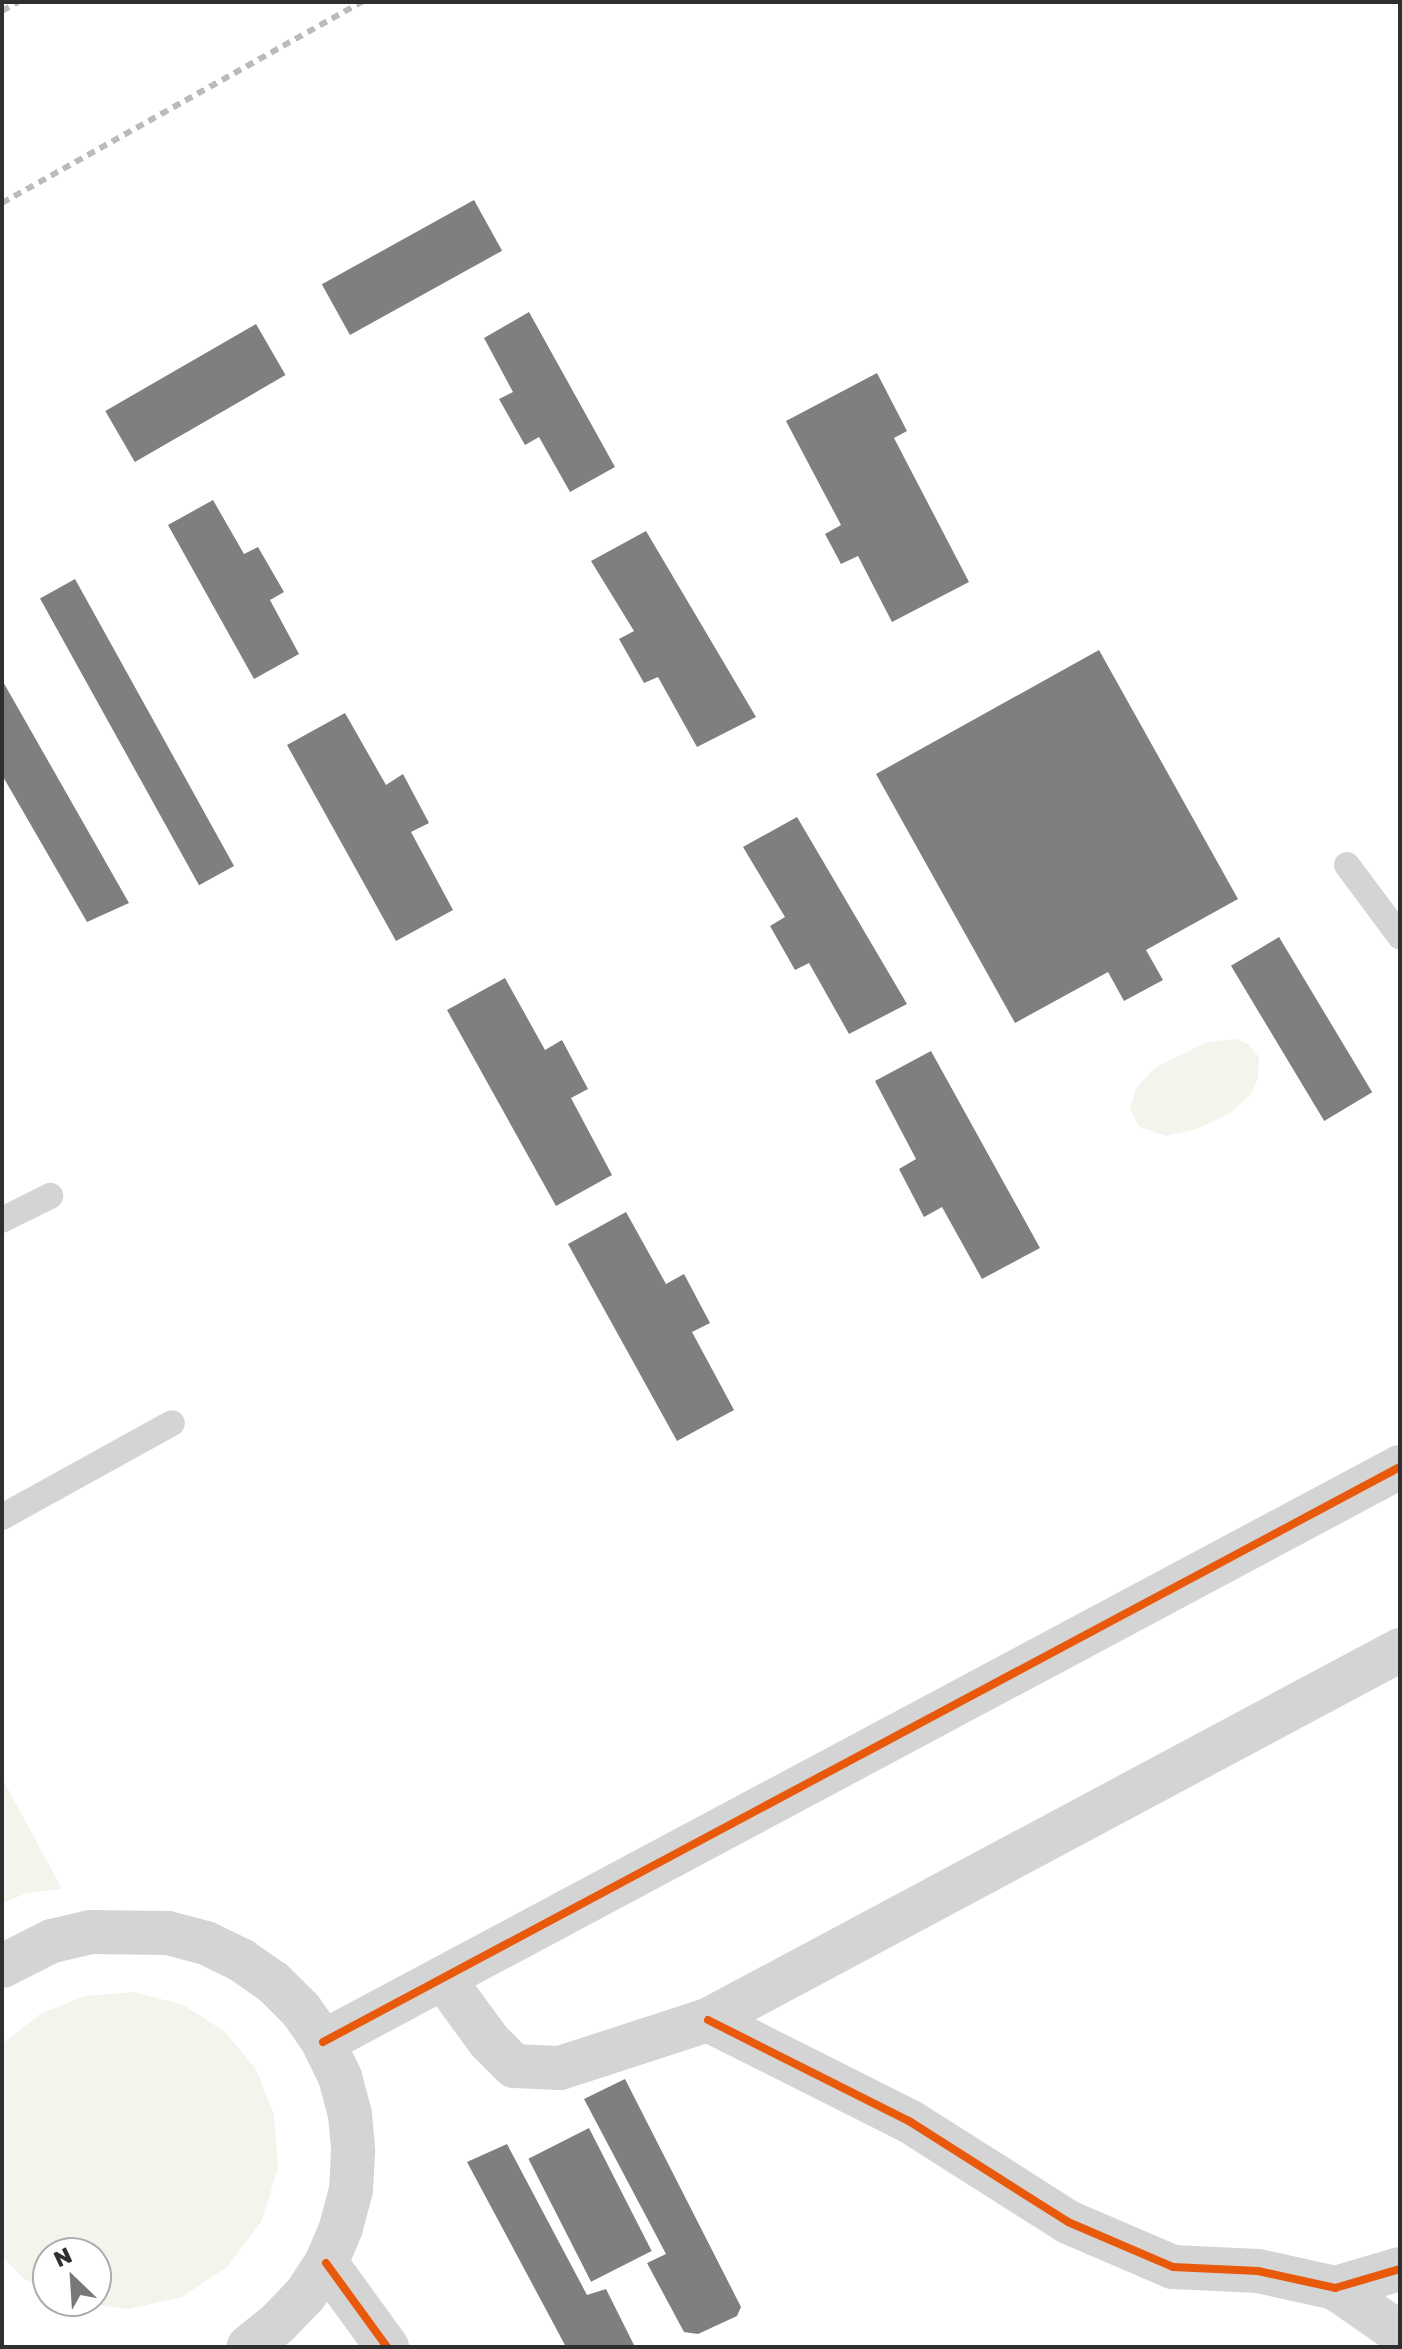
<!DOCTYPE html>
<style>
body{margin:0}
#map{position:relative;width:1402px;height:2349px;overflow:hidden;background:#fff;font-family:"Golos Text",sans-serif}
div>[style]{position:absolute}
.green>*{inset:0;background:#f1f5ec}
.building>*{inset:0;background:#7f7f7f;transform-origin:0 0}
.service>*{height:26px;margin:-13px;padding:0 13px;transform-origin:13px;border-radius:13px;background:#d4d4d4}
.minor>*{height:44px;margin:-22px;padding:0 22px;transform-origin:22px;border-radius:22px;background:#d4d4d4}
.tertiary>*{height:44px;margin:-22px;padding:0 22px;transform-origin:22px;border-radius:22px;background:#d4d4d4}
.rail>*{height:6px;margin-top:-3px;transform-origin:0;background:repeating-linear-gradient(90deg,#bbb 0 8px,transparent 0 14px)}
.cycleway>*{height:8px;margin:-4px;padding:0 4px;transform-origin:4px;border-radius:4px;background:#e8590c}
span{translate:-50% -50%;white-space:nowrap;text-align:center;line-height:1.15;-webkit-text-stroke:8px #fff;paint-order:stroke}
.frame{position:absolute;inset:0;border:4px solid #2f2f2f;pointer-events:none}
.north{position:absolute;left:32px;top:2237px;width:80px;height:80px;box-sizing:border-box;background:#fff;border:2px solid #acacac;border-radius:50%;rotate:335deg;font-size:22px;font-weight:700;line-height:32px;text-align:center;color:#2f2f2f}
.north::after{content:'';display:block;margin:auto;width:28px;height:36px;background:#787878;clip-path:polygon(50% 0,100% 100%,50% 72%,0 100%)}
</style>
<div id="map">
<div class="green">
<i style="clip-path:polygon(1236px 1039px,1248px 1044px,1259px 1057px,1258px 1077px,1252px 1093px,1229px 1114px,1197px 1129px,1166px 1136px,1140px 1127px,1130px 1110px,1136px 1088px,1156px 1067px,1207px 1042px)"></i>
<i style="clip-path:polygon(2px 1778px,62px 1889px,27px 1893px,2px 1903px)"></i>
<i style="clip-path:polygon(135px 1992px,183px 2005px,224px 2031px,256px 2069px,274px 2115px,278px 2169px,261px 2222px,228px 2266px,182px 2297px,128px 2309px,69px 2301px,96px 2301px,96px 2253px,48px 2253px,48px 2291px,24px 2279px,2px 2256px,2px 2044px,40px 2014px,85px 1996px)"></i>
</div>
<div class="building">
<i style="left:474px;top:200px;width:58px;height:174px;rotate:61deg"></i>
<i style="clip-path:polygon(529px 312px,615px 467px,570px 492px,539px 437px,525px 445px,499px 399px,513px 392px,484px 338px)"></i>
<i style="left:256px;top:324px;width:59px;height:174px;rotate:60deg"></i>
<i style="clip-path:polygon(877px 373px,907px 431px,894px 438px,969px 582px,892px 622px,858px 556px,841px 564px,825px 534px,841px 525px,786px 421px)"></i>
<i style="clip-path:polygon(213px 500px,244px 554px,258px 547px,284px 592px,270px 600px,299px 654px,254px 679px,168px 525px)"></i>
<i style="clip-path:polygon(646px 531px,756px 717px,697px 747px,658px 677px,644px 683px,619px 639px,634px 631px,591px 561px)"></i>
<i style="left:75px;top:579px;width:328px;height:40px;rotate:61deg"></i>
<i style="clip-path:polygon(1099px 650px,1238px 899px,1146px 950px,1163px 980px,1124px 1001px,1108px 972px,1015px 1023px,876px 774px)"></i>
<i style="clip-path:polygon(2px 680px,129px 903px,87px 922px,2px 775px)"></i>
<i style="clip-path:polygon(345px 713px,386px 785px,403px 774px,429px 823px,411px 832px,453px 910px,396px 941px,287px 745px)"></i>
<i style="clip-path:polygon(797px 817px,907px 1004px,849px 1034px,809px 963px,795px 970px,770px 926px,785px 917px,743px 847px)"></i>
<i style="left:1279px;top:937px;width:181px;height:56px;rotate:59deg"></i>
<i style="clip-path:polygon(505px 978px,545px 1050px,562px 1040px,588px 1089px,571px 1098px,612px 1175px,556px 1206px,447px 1010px)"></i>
<i style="clip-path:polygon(931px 1051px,1040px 1248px,982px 1279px,942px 1207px,924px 1217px,899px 1169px,916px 1159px,875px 1081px)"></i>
<i style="clip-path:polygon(626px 1212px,666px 1284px,684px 1274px,710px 1323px,692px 1332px,734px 1410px,677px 1441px,568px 1244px)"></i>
<i style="clip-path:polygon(625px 2079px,741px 2307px,737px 2316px,698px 2334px,684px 2332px,647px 2263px,666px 2254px,584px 2099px)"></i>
<i style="left:589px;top:2128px;width:138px;height:68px;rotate:63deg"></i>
<i style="clip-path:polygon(507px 2144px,587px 2295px,606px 2289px,635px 2347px,566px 2347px,467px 2162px)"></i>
</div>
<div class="service">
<i style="left:1347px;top:865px;width:89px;rotate:53.3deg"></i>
<i style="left:2px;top:1220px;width:54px;rotate:-26.6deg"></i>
<i style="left:2px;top:1517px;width:194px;rotate:-28.9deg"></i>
</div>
<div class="minor">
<i style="left:443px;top:1978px;width:78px;rotate:53.9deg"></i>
<i style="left:489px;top:2041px;width:35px;rotate:45deg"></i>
<i style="left:514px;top:2066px;width:46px;rotate:2.5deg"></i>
<i style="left:560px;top:2068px;width:156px;rotate:-18deg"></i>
<i style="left:708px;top:2020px;width:785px;rotate:-28.13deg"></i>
<i style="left:708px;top:2020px;width:225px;rotate:26.7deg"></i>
<i style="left:909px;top:2121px;width:188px;rotate:32.4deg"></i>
<i style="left:1068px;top:2222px;width:114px;rotate:23.2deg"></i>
<i style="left:1173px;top:2267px;width:85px;rotate:2.7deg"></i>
<i style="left:1258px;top:2271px;width:79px;rotate:12.4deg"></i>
<i style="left:1335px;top:2288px;width:68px;rotate:-16.3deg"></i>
<i style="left:323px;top:2042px;width:1221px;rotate:-28.1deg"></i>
<i style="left:1335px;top:2288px;width:79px;rotate:34.7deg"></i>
</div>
<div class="tertiary">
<i style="left:2px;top:1966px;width:56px;rotate:-26.6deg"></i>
<i style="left:52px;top:1941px;width:39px;rotate:-13deg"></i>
<i style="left:90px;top:1932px;width:78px;rotate:0.7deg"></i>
<i style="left:168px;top:1933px;width:39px;rotate:15deg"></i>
<i style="left:206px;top:1943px;width:39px;rotate:26deg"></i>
<i style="left:241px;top:1960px;width:39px;rotate:35deg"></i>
<i style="left:273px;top:1982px;width:40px;rotate:45deg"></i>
<i style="left:301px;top:2010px;width:39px;rotate:55deg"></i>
<i style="left:323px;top:2042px;width:39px;rotate:64deg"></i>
<i style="left:340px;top:2077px;width:38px;rotate:75deg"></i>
<i style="left:350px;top:2114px;width:38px;rotate:85deg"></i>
<i style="left:353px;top:2152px;width:38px;rotate:93deg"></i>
<i style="left:351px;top:2190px;width:39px;rotate:105deg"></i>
<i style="left:341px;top:2228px;width:38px;rotate:113deg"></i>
<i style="left:326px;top:2263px;width:38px;rotate:123deg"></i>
<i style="left:305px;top:2295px;width:39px;rotate:134deg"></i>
<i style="left:278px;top:2323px;width:38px;rotate:141deg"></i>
<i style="left:326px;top:2263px;width:104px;rotate:54deg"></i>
</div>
<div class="rail">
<i style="left:2px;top:11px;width:18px;rotate:-29deg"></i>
<i style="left:2px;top:203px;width:412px;rotate:-29.2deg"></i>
</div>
<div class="cycleway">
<i style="left:708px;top:2020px;width:225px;rotate:26.7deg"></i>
<i style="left:909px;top:2121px;width:188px;rotate:32.4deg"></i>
<i style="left:1068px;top:2222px;width:114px;rotate:23.2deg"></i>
<i style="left:1173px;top:2267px;width:85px;rotate:2.7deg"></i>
<i style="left:1258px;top:2271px;width:79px;rotate:12.4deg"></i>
<i style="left:1335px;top:2288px;width:68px;rotate:-16.3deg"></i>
<i style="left:323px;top:2042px;width:1221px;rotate:-28.1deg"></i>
<i style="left:326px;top:2263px;width:104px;rotate:54deg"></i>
</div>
<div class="frame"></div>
<div class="north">N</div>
</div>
